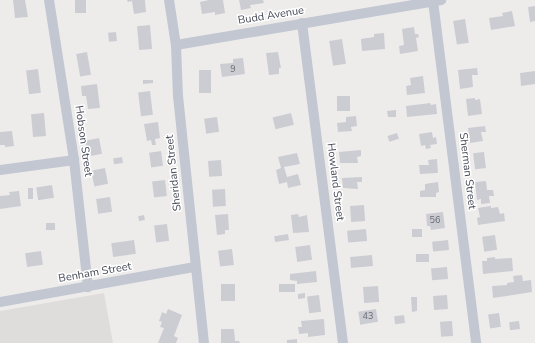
<!DOCTYPE html>
<style>
body{margin:0}
#map{position:relative;width:535px;height:343px;overflow:hidden;background:#eeeceb;font-family:"Nunito Sans",sans-serif}
div>[style]{position:absolute}
.education>*{inset:0;background:#dfdddc}
.building>*{inset:0;background:#ccccd3;transform-origin:0 0}
.street>*{height:10px;margin:-5px;padding:0 5px;transform-origin:5px;border-radius:5px;background:#c2c7d2}
span{translate:-50% -50%;white-space:nowrap;text-align:center;line-height:1.15;-webkit-text-stroke:3px #fff;paint-order:stroke}
.number-label{font-size:9px;color:#676a76}
.number-label span{-webkit-text-stroke-width:0}
.street-label{font-size:11px;color:#454a57}
</style>
<div id="map">
<div class="education">
<i style="clip-path:polygon(104px 293px,113px 343px,0 343px,0 311px)"></i>
</div>
<div class="building">
<i style="clip-path:polygon(13px 0,25px 0,28px 17px,15px 18px)"></i>
<i style="left:75px;top:0;width:11px;height:13px"></i>
<i style="clip-path:polygon(127px 0,145px 0,146px 12px,134px 14px,132px 1px,128px 2px)"></i>
<i style="clip-path:polygon(209px 0,223px 0,225px 13px,215px 15px,215px 12px,202px 14px,200px 2px)"></i>
<i style="clip-path:polygon(239px 0,263px 0,264px 3px,250px 5px,251px 8px,241px 10px)"></i>
<i style="clip-path:polygon(535px 6px,535px 21px,530px 22px,528px 7px)"></i>
<i style="clip-path:polygon(512px 11px,515px 26px,491px 30px,489px 18px,503px 16px,502px 13px)"></i>
<i style="left:465px;top:19px;width:24px;height:12px;rotate:81deg"></i>
<i style="left:150px;top:25px;width:24px;height:13px;rotate:85deg"></i>
<i style="clip-path:polygon(414px 27px,415px 34px,418px 34px,419px 37px,416px 38px,418px 51px,400px 54px,399px 46px,404px 45px,402px 29px)"></i>
<i style="left:116px;top:32px;width:9px;height:8px;rotate:84deg"></i>
<i style="clip-path:polygon(384px 33px,385px 49px,362px 51px,361px 39px,374px 37px,374px 34px)"></i>
<i style="left:342px;top:39px;width:25px;height:13px;rotate:81deg"></i>
<i style="left:87px;top:52px;width:23px;height:11px;rotate:80deg"></i>
<i style="clip-path:polygon(278px 52px,281px 68px,279px 68px,279px 74px,269px 75px,266px 53px)"></i>
<i style="clip-path:polygon(243px 58px,245px 74px,222px 77px,220px 64px,233px 63px,233px 59px)"></i>
<i style="clip-path:polygon(477px 68px,478px 75px,472px 75px,473px 87px,460px 89px,458px 70px)"></i>
<i style="left:38px;top:69px;width:24px;height:12px;rotate:83deg"></i>
<i style="left:199px;top:70px;width:12px;height:23px"></i>
<i style="clip-path:polygon(535px 71px,535px 84px,521px 86px,520px 73px)"></i>
<i style="clip-path:polygon(423px 76px,425px 93px,407px 95px,406px 86px,411px 85px,410px 78px)"></i>
<i style="clip-path:polygon(143px 80px,153px 80px,153px 83px,143px 84px)"></i>
<i style="clip-path:polygon(97px 84px,100px 108px,88px 109px,86px 96px,82px 96px,81px 86px)"></i>
<i style="left:150px;top:91px;width:24px;height:12px;rotate:83deg"></i>
<i style="left:337px;top:96px;width:13px;height:15px"></i>
<i style="clip-path:polygon(475px 98px,475px 100px,480px 99px,482px 114px,468px 116px,466px 99px)"></i>
<i style="clip-path:polygon(430px 103px,431px 105px,436px 104px,437px 114px,407px 117px,406px 106px)"></i>
<i style="clip-path:polygon(396px 110px,396px 117px,388px 117px,387px 111px)"></i>
<i style="left:44px;top:113px;width:23px;height:13px;rotate:85deg"></i>
<i style="left:291px;top:113px;width:12px;height:19px;rotate:76deg"></i>
<i style="clip-path:polygon(356px 116px,357px 126px,351px 127px,352px 131px,338px 132px,337px 123px,346px 122px,346px 117px)"></i>
<i style="left:217px;top:117px;width:15px;height:13px;rotate:82deg"></i>
<i style="clip-path:polygon(158px 122px,160px 138px,155px 139px,156px 145px,152px 145px,151px 140px,147px 141px,144px 124px)"></i>
<i style="clip-path:polygon(485px 126px,486px 132px,481px 132px,483px 141px,470px 143px,468px 128px)"></i>
<i style="clip-path:polygon(12px 131px,14px 146px,5px 147px,5px 145px,0 145px,0 132px)"></i>
<i style="clip-path:polygon(432px 132px,433px 138px,436px 137px,437px 144px,430px 145px,431px 148px,426px 149px,425px 145px,421px 146px,419px 134px)"></i>
<i style="left:397px;top:133px;width:6px;height:10px;rotate:72deg"></i>
<i style="left:99px;top:138px;width:16px;height:14px;rotate:79deg"></i>
<i style="clip-path:polygon(361px 150px,361px 156px,357px 157px,358px 163px,340px 163px,339px 152px)"></i>
<i style="left:161px;top:151px;width:15px;height:12px;rotate:82deg"></i>
<i style="left:484px;top:152px;width:16px;height:11px;rotate:83deg"></i>
<i style="clip-path:polygon(297px 153px,300px 164px,284px 167px,287px 177px,298px 174px,301px 185px,288px 188px,287px 182px,279px 184px,276px 170px,281px 168px,278px 157px)"></i>
<i style="left:122px;top:157px;width:6px;height:9px;rotate:81deg"></i>
<i style="clip-path:polygon(437px 159px,438px 173px,420px 174px,419px 165px,429px 165px,428px 160px)"></i>
<i style="left:221px;top:160px;width:16px;height:13px;rotate:86deg"></i>
<i style="left:105px;top:168px;width:16px;height:14px;rotate:79deg"></i>
<i style="clip-path:polygon(362px 177px,362px 182px,357px 182px,358px 189px,343px 188px,342px 178px)"></i>
<i style="left:165px;top:180px;width:16px;height:13px;rotate:83deg"></i>
<i style="clip-path:polygon(486px 181px,487px 190px,493px 190px,494px 196px,489px 196px,490px 203px,481px 204px,481px 199px,477px 200px,475px 182px)"></i>
<i style="clip-path:polygon(438px 182px,439px 192px,436px 193px,436px 197px,420px 197px,420px 191px,425px 190px,425px 184px)"></i>
<i style="left:52px;top:185px;width:13px;height:16px;rotate:81deg"></i>
<i style="left:28px;top:188px;width:5px;height:11px"></i>
<i style="left:225px;top:189px;width:17px;height:13px;rotate:87deg"></i>
<i style="clip-path:polygon(19px 191px,21px 206px,0 209px,0 196px,10px 195px,9px 192px)"></i>
<i style="left:110px;top:197px;width:15px;height:14px;rotate:82deg"></i>
<i style="left:364px;top:205px;width:16px;height:14px;rotate:86deg"></i>
<i style="clip-path:polygon(491px 206px,491px 208px,498px 207px,500px 214px,504px 213px,505px 221px,478px 225px,477px 218px,480px 217px,478px 208px)"></i>
<i style="clip-path:polygon(443px 212px,445px 228px,431px 230px,430px 226px,427px 226px,426px 214px)"></i>
<i style="clip-path:polygon(228px 214px,229px 230px,225px 230px,225px 234px,217px 235px,215px 215px)"></i>
<i style="clip-path:polygon(298px 214px,299px 217px,307px 215px,309px 232px,293px 233px,291px 215px)"></i>
<i style="left:144px;top:215px;width:5px;height:6px;rotate:79deg"></i>
<i style="left:46px;top:223px;width:9px;height:7px"></i>
<i style="left:167px;top:224px;width:17px;height:13px;rotate:83deg"></i>
<i style="left:366px;top:229px;width:12px;height:19px;rotate:85deg"></i>
<i style="left:422px;top:229px;width:8px;height:10px;rotate:90deg"></i>
<i style="left:288px;top:234px;width:6px;height:14px;rotate:81deg"></i>
<i style="left:495px;top:235px;width:15px;height:13px;rotate:82deg"></i>
<i style="left:134px;top:240px;width:14px;height:23px;rotate:82deg"></i>
<i style="left:448px;top:240px;width:10px;height:16px;rotate:84deg"></i>
<i style="left:310px;top:245px;width:15px;height:15px;rotate:82deg"></i>
<i style="left:232px;top:249px;width:16px;height:14px;rotate:83deg"></i>
<i style="left:41px;top:251px;width:14px;height:16px;rotate:82deg"></i>
<i style="left:429px;top:254px;width:8px;height:13px;rotate:90deg"></i>
<i style="left:372px;top:255px;width:11px;height:22px;rotate:85deg"></i>
<i style="clip-path:polygon(495px 257px,495px 259px,512px 258px,513px 271px,483px 274px,482px 261px,487px 261px,487px 258px)"></i>
<i style="left:447px;top:267px;width:12px;height:16px;rotate:85deg"></i>
<i style="clip-path:polygon(316px 271px,317px 282px,297px 284px,297px 281px,290px 280px,290px 274px)"></i>
<i style="clip-path:polygon(522px 275px,523px 281px,531px 280px,532px 292px,493px 298px,492px 286px,507px 285px,507px 283px,514px 282px,513px 276px)"></i>
<i style="left:235px;top:284px;width:17px;height:14px;rotate:90deg"></i>
<i style="left:295px;top:284px;width:8px;height:16px;rotate:90deg"></i>
<i style="left:378px;top:286px;width:16px;height:15px;rotate:86deg"></i>
<i style="clip-path:polygon(305px 293px,305px 298px,298px 299px,298px 294px)"></i>
<i style="left:319px;top:295px;width:17px;height:12px;rotate:83deg"></i>
<i style="left:447px;top:295px;width:14px;height:14px;rotate:86deg"></i>
<i style="clip-path:polygon(411px 297px,417px 297px,417px 311px,412px 312px)"></i>
<i style="clip-path:polygon(168px 309px,182px 315px,174px 336px,178px 338px,176px 343px,158px 343px,164px 328px,160px 327px,162px 322px,159px 321px,162px 312px,166px 314px)"></i>
<i style="left:376px;top:309px;width:13px;height:18px;rotate:81deg"></i>
<i style="left:499px;top:313px;width:14px;height:11px;rotate:82deg"></i>
<i style="left:404px;top:315px;width:8px;height:10px;rotate:83deg"></i>
<i style="clip-path:polygon(324px 319px,325px 335px,308px 337px,308px 333px,299px 334px,298px 327px,302px 327px,301px 321px)"></i>
<i style="left:452px;top:321px;width:15px;height:12px;rotate:86deg"></i>
<i style="left:519px;top:321px;width:8px;height:10px;rotate:83deg"></i>
<i style="clip-path:polygon(221px 329px,234px 329px,235px 341px,239px 341px,240px 343px,221px 343px)"></i>
<i style="clip-path:polygon(297px 339px,297px 343px,287px 343px,287px 340px)"></i>
</div>
<div class="street">
<i style="left:49px;top:0;width:162px;rotate:81.1deg"></i>
<i style="left:74px;top:160px;width:128px;rotate:83.7deg"></i>
<i style="left:169px;top:0;width:46px;rotate:81.2deg"></i>
<i style="left:176px;top:45px;width:51px;rotate:87.8deg"></i>
<i style="left:178px;top:96px;width:248px;rotate:84deg"></i>
<i style="left:433px;top:1px;width:345px;rotate:82.8deg"></i>
<i style="left:302px;top:23px;width:323px;rotate:82.7deg"></i>
<i style="left:176px;top:45px;width:269px;rotate:-9.6deg"></i>
<i style="left:0;top:170px;width:75px;rotate:-7.7deg"></i>
<i style="left:0;top:302px;width:198px;rotate:-10.2deg"></i>
</div>
<div class="number-label">
<span style="left:233px;top:69px">9</span>
<span style="left:435px;top:220px">56</span>
<span style="left:368px;top:316px">43</span>
</div>
<div class="street-label">
<span style="left:271px;top:16px;rotate:-9deg">Budd Avenue</span>
<span style="left:83px;top:141px;rotate:82deg">Hobson Street</span>
<span style="left:467px;top:171px;rotate:83deg">Sherman Street</span>
<span style="left:174px;top:173px;rotate:-96deg">Sheridan Street</span>
<span style="left:335px;top:182px;rotate:83deg">Howland Street</span>
<span style="left:95px;top:273px;rotate:-10deg">Benham Street</span>
</div>
</div>
